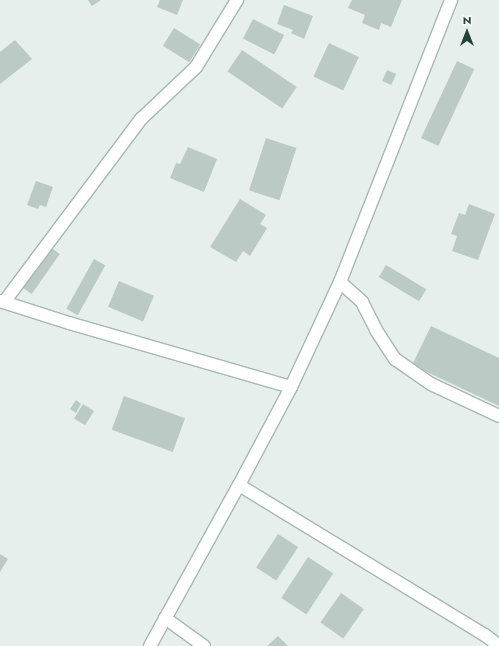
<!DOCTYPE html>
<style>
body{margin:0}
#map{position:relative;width:499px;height:646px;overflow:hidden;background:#e6efeb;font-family:Jost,sans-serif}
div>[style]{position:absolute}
.building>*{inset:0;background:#bbcac4;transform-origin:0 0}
.roads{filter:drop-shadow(1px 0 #a8b8b2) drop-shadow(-1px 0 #a8b8b2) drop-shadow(0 1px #a8b8b2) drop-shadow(0 -1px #a8b8b2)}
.minor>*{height:12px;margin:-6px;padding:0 6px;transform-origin:6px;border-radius:6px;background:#fff}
span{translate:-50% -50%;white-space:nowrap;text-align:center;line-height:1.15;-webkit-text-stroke:3.5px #f7fbf9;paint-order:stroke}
.north{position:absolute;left:447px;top:12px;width:40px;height:40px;-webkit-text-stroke:3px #f7fbf9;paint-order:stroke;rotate:0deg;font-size:11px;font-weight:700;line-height:16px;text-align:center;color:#24423a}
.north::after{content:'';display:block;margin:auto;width:14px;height:18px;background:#24423a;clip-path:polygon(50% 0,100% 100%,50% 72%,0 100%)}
</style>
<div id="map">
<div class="building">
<i style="clip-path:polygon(88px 0,101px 0,92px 6px)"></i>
<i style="clip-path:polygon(160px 0,183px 0,177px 15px,157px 7px)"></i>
<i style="clip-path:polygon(352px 0,402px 0,391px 27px,381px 23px,379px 30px,362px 23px,365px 15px,348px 8px)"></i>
<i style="clip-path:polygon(284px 5px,313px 16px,304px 39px,291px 33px,293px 30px,277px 24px)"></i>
<i style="left:253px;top:19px;width:35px;height:22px;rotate:27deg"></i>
<i style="left:174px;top:28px;width:31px;height:21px;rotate:32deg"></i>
<i style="clip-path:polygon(15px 40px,32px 59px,0 84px,0 52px)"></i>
<i style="left:329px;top:43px;width:33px;height:37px;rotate:25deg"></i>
<i style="left:242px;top:50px;width:66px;height:26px;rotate:34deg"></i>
<i style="left:457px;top:61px;width:19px;height:85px;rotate:25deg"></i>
<i style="left:387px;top:70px;width:10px;height:12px;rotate:24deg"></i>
<i style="left:266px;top:138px;width:32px;height:55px;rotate:18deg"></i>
<i style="clip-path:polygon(188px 147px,217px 159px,204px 192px,170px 178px,176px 163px,180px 164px)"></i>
<i style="clip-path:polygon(36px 181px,53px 187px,46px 207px,40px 205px,38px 209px,27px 205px)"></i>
<i style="clip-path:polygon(240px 199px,266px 215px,260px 224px,267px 228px,250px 256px,243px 251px,236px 262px,210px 247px)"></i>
<i style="clip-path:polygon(469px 204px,495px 214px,478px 260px,452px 251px,457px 236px,451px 234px,459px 213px,465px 215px)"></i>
<i style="left:50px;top:247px;width:12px;height:49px;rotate:35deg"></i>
<i style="left:94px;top:259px;width:13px;height:57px;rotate:29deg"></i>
<i style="left:386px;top:265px;width:47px;height:14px;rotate:31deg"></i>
<i style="left:119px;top:281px;width:38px;height:28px;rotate:23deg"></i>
<i style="clip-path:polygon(431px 326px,499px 358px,499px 406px,412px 365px)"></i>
<i style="left:124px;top:396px;width:65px;height:36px;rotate:20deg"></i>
<i style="clip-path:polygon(76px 400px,81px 404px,76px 413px,70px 409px)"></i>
<i style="left:83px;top:404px;width:13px;height:17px;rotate:32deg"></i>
<i style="left:278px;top:534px;width:24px;height:40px;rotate:33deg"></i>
<i style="clip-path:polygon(0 554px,8px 559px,0 572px)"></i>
<i style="left:308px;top:557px;width:30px;height:49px;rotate:33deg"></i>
<i style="left:341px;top:593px;width:28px;height:36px;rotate:35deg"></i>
<i style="clip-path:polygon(278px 636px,288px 646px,267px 646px)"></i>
</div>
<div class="roads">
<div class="minor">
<i style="left:340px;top:282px;width:30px;rotate:42deg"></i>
<i style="left:362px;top:302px;width:31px;rotate:63deg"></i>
<i style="left:376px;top:330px;width:35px;rotate:57deg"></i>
<i style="left:395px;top:359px;width:44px;rotate:34.8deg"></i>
<i style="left:431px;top:384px;width:75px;rotate:25.2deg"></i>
<i style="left:0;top:301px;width:72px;rotate:17.7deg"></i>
<i style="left:69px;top:323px;width:231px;rotate:16.1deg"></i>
<i style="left:4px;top:302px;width:229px;rotate:-53.2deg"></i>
<i style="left:141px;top:119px;width:76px;rotate:-43.4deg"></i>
<i style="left:196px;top:67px;width:79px;rotate:-58.5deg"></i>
<i style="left:239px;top:485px;width:288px;rotate:31.4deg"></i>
<i style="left:485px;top:635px;width:18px;rotate:38deg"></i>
<i style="left:165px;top:618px;width:48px;rotate:35.7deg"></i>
<i style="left:150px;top:646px;width:184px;rotate:-61.1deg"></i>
<i style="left:239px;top:485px;width:111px;rotate:-62deg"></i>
<i style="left:291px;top:387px;width:116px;rotate:-65deg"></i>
<i style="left:340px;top:282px;width:303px;rotate:-68.5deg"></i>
</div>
</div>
<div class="north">N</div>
</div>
